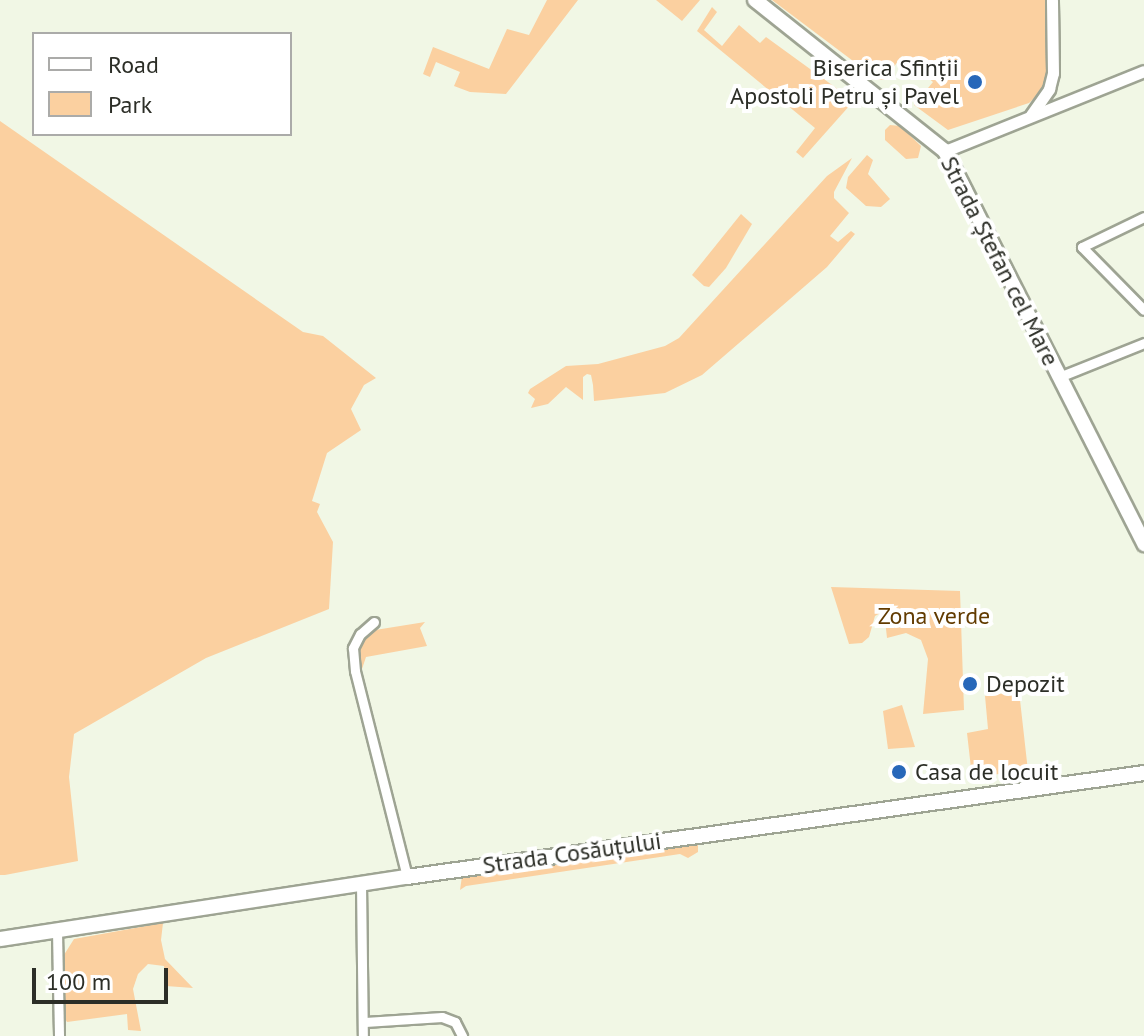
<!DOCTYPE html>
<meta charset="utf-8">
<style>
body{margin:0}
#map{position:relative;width:1144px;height:1036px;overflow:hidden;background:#f1f7e5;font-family:"PT Sans",sans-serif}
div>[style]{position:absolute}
.green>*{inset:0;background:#fbd0a0}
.roads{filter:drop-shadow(2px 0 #9ea493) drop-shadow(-2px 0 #9ea493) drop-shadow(0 2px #9ea493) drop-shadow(0 -2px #9ea493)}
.minor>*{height:9px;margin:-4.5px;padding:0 4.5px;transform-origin:4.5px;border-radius:4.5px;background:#fff}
.tertiary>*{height:11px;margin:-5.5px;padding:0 5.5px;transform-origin:5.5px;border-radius:5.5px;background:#fff}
.primary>*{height:14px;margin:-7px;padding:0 7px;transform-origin:7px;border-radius:7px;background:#fff}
.dots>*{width:22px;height:22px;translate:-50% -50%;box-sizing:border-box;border:4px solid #fff;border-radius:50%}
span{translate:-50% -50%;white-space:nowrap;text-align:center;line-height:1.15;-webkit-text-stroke:8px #fff;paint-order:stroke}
.poi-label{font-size:24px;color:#2c2e27}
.right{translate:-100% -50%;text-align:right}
.left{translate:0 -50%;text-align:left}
.street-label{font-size:24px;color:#2c2e27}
.park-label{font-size:24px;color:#623b00}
.legend{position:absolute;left:32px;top:32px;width:260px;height:104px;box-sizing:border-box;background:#fff;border:2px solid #ababa9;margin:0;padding:10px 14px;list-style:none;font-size:24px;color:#2c2e27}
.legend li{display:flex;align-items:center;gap:16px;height:40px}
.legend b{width:40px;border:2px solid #ababa9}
.scale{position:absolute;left:32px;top:968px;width:136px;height:36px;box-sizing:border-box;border:4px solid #2c2e27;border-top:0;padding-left:10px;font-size:24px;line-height:28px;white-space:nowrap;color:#2c2e27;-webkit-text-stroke:6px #fff;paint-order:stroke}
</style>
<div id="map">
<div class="green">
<i style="clip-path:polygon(547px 0,578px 0,506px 94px,470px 92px,454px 86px,460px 72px,436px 62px,430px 77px,423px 74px,433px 47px,489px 69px,507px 29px,529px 35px)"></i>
<i style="clip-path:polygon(656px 0,700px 0,682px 21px)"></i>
<i style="clip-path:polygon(772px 0,1048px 0,1049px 69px,1043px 90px,1029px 103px,948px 130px,914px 105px,933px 82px,902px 56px,884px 80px,877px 79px)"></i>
<i style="clip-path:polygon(712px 7px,717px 12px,704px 30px,722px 46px,739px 25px,760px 43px,766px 37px,839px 90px,853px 93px,851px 104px,803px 158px,796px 152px,815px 128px,697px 31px)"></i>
<i style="clip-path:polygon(0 121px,303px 332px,323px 336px,376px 378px,364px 385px,351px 409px,361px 430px,327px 453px,312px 501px,320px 504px,317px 512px,333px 542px,329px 609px,206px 658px,74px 734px,69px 777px,78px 861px,5px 875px,0 875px)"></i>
<i style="clip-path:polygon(890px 125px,900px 126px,921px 146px,918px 158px,906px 159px,885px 140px,885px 130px)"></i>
<i style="clip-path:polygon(867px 155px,873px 160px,868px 174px,890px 199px,881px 207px,866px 206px,846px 188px,848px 177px)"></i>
<i style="clip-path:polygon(852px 158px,834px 192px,834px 198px,849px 213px,830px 236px,838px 242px,851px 231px,855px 234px,827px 267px,702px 375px,665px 393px,594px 401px,593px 385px,591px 375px,587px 374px,583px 377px,583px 400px,566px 387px,548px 404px,531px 408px,535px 399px,528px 393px,530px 389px,566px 366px,598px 364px,665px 346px,679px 338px,827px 176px)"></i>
<i style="clip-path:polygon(741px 214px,752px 224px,726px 268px,709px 287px,704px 286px,692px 275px)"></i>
<i style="clip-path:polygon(831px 587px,960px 591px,964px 710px,923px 714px,928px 659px,921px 640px,906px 633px,887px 638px,884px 611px,875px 616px,869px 637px,862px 643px,849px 644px)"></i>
<i style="clip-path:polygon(425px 622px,420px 628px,427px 646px,366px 657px,361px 672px,359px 641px,369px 631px)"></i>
<i style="clip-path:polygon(1019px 691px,1028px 771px,972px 777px,967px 733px,988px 729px,985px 696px)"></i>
<i style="clip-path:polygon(902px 705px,915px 747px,888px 749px,883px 711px)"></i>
<i style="clip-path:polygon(693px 843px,698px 845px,698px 852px,688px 858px,680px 854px,466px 886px,460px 890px,462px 876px)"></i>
<i style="clip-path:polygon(163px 923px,161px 940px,165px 959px,193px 988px,166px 986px,164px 966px,148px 964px,138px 974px,133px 989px,141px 1031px,128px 1030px,127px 1014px,67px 1022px,64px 1017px,62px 958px,74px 939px)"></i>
</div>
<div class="roads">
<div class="minor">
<i style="left:1144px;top:217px;width:69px;rotate:154.2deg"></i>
<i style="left:1082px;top:247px;width:88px;rotate:45.5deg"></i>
<i style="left:1059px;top:377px;width:92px;rotate:-21.8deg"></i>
<i style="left:374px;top:622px;width:18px;rotate:139deg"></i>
<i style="left:360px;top:634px;width:16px;rotate:117deg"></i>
<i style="left:353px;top:648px;width:23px;rotate:85deg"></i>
<i style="left:355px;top:671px;width:212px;rotate:75.8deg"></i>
<i style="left:361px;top:883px;width:153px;rotate:89.3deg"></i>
<i style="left:57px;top:931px;width:105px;rotate:88.9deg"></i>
<i style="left:365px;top:1022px;width:77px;rotate:-3.7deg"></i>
<i style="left:442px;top:1017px;width:14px;rotate:21deg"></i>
<i style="left:455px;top:1022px;width:16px;rotate:63deg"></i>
</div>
<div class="tertiary">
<i style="left:1031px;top:115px;width:32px;rotate:-55deg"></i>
<i style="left:1049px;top:89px;width:16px;rotate:-76deg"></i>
<i style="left:1053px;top:73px;width:73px;rotate:-90.8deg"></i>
<i style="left:945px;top:151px;width:214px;rotate:-21.9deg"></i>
</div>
<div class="primary">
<i style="left:755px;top:0;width:243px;rotate:38.5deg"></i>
<i style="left:945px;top:151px;width:441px;rotate:63.1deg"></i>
<i style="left:0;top:939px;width:412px;rotate:-8.7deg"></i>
<i style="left:407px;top:877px;width:744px;rotate:-8.03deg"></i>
</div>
</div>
<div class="dots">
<i style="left:975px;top:82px;background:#2767b9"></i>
<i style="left:970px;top:684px;background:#2767b9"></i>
<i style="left:899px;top:772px;background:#2767b9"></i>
</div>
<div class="poi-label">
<span class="right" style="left:959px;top:82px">Biserica Sfinții<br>Apostoli Petru și Pavel</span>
<span class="left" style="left:986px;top:684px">Depozit</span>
<span class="left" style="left:915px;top:772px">Casa de locuit</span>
</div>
<div class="street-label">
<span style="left:1000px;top:261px;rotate:63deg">Strada Ștefan cel Mare</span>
<span style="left:572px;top:853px;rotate:-8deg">Strada Cosăuțului</span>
</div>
<div class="park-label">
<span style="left:934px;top:616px">Zona verde</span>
</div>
<ul class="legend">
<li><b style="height:10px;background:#fff"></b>Road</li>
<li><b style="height:22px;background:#fbd0a0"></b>Park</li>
</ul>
<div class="scale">100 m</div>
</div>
